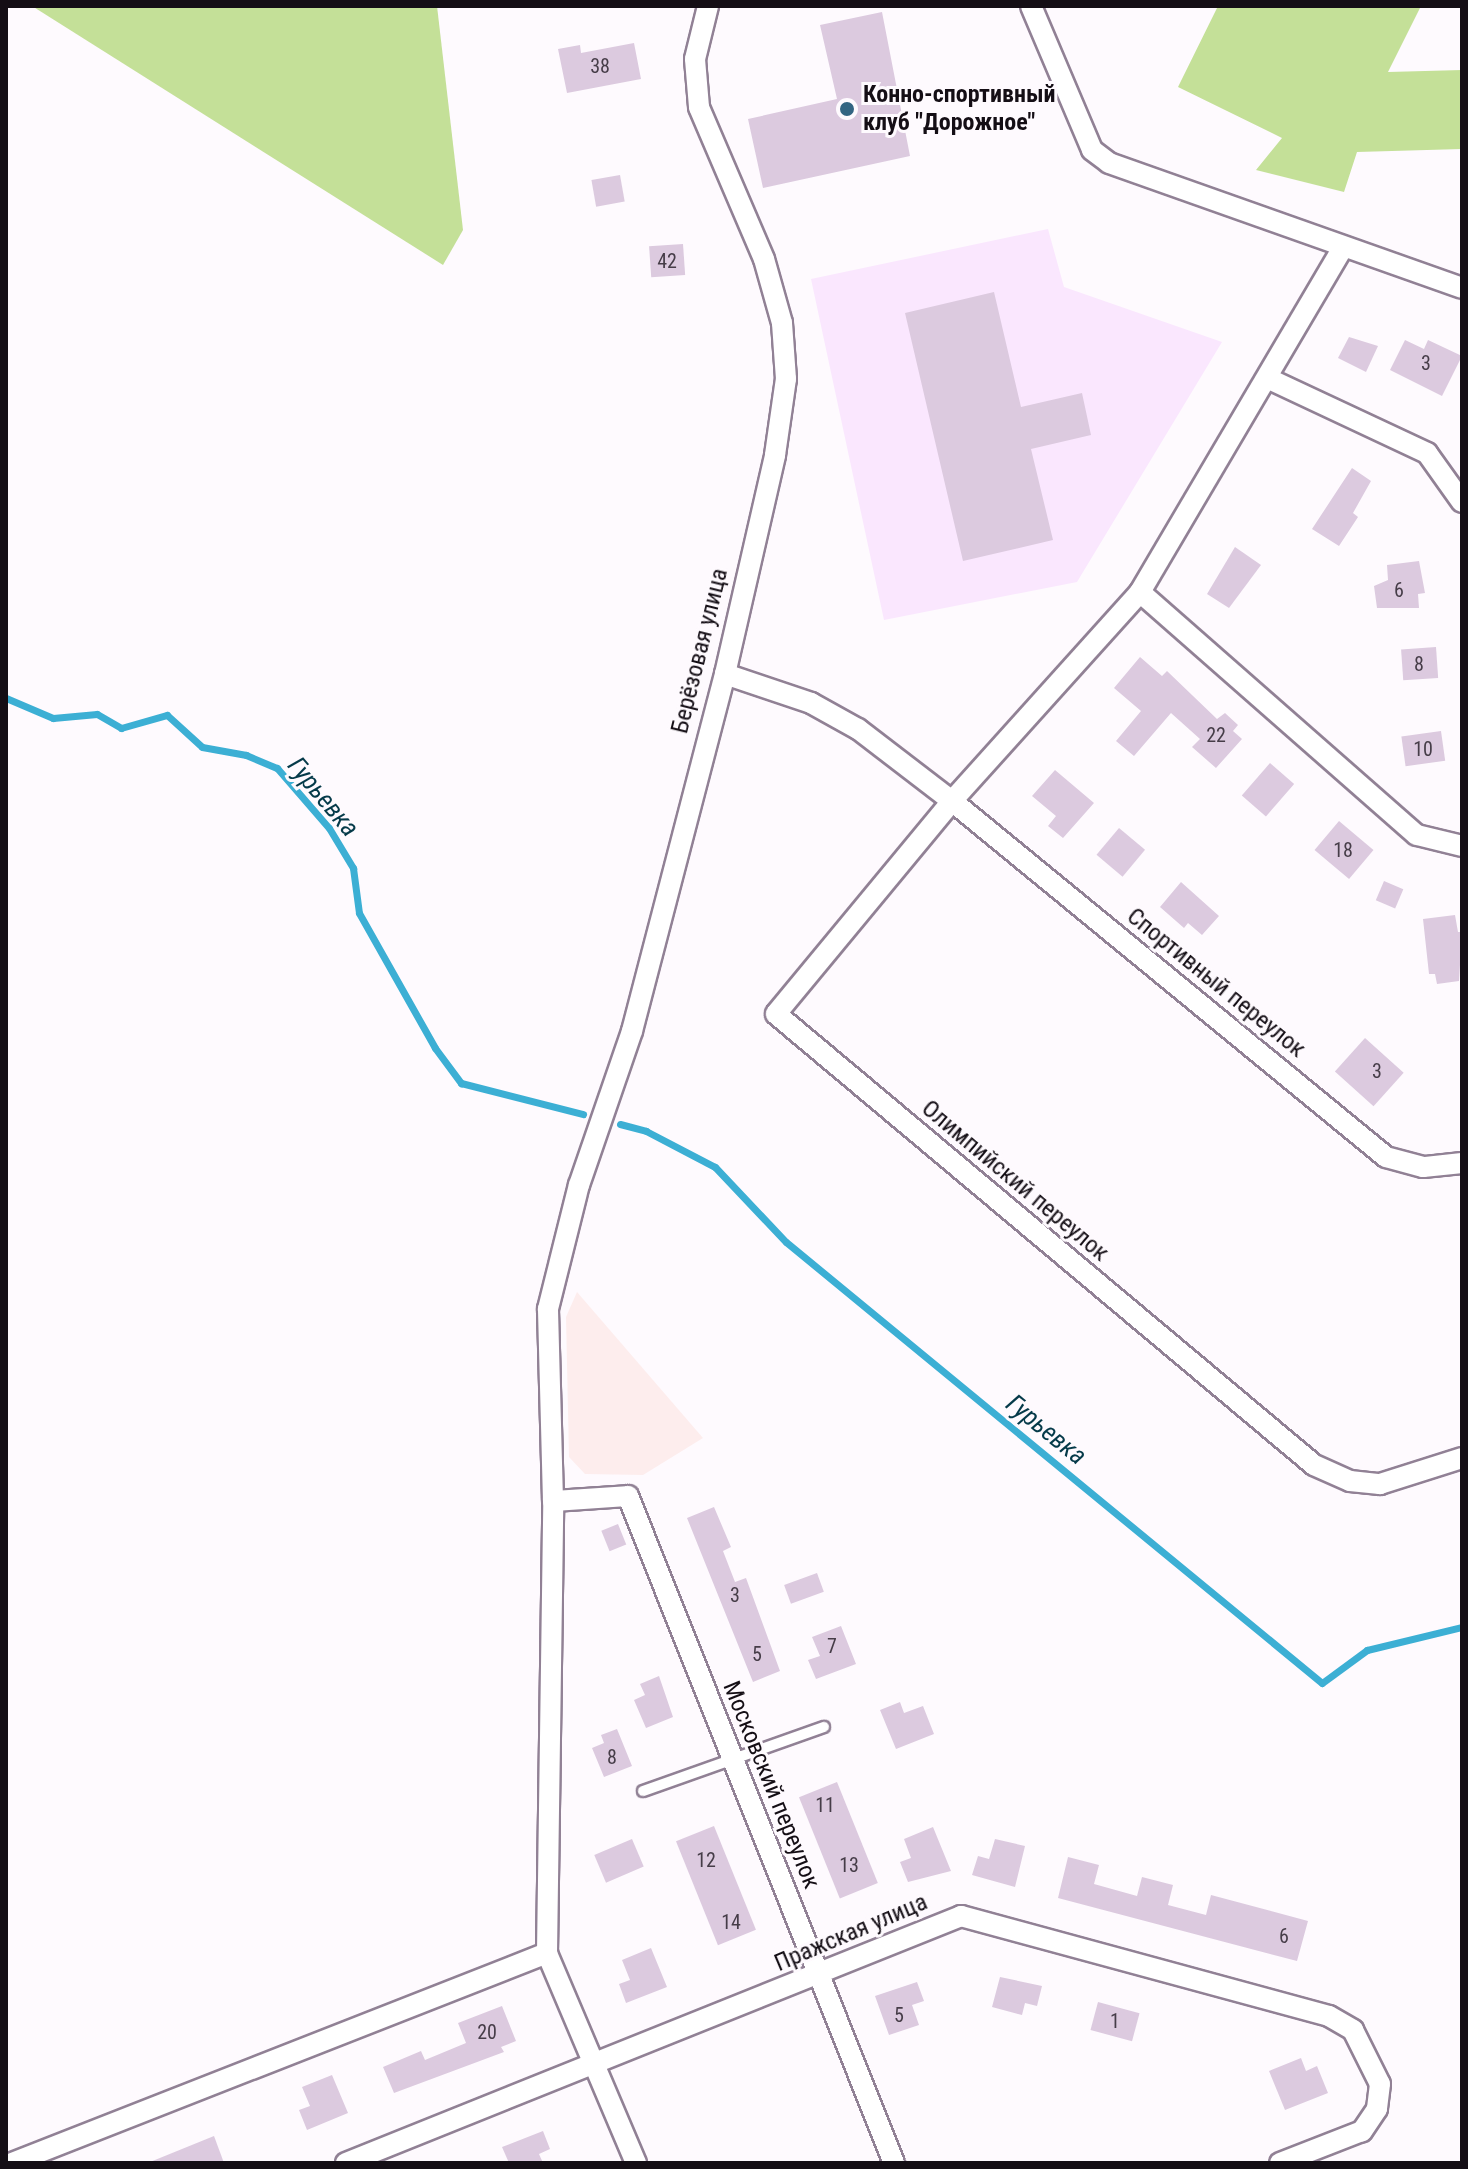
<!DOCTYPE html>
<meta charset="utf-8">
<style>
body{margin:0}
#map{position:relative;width:1468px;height:2169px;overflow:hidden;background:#fefafe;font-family:"Roboto Condensed",sans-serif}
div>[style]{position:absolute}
.commercial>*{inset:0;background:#fdeded}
.built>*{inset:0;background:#fae7fe}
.green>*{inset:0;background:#c4e098}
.stream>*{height:7px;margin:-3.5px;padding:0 3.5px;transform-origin:3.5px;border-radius:3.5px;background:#3cafd4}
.building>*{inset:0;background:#dccadf;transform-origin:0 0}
.roads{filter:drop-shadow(2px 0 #918195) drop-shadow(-2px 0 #918195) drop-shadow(0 2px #918195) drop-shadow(0 -2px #918195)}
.service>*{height:10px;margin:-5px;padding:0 5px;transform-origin:5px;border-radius:5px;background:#fff}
.minor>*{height:20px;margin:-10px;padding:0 10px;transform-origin:10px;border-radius:10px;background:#fff}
.dots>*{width:22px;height:22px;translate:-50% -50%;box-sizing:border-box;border:4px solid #fefafe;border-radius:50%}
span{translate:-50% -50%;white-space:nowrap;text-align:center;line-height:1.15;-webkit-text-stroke:6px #fefafe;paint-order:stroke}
.number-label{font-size:20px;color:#463d48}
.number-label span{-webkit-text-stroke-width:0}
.poi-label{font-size:24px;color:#140e15;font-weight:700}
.left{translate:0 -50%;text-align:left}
.street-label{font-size:24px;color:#140e15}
.water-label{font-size:26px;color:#053a49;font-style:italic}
.frame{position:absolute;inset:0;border:8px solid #140e15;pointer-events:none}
</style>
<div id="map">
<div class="commercial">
<i style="clip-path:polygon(577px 1292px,703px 1438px,643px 1475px,585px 1474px,569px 1457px,566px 1317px)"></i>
</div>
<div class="built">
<i style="clip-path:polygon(1048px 229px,1064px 287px,1222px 342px,1077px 582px,884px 620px,811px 279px)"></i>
</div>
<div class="green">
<i style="clip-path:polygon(32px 6px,437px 6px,463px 230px,443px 265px)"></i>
<i style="clip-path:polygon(1218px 6px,1421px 6px,1388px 72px,1462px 70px,1462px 149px,1357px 152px,1344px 192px,1256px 170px,1282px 138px,1178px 87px)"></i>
</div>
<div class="stream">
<i style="left:6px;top:698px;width:51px;rotate:23.1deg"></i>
<i style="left:53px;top:718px;width:44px;rotate:-5.2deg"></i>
<i style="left:97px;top:714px;width:28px;rotate:30deg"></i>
<i style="left:121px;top:728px;width:48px;rotate:-15.8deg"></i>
<i style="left:167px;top:715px;width:47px;rotate:42.4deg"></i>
<i style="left:202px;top:747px;width:45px;rotate:10.3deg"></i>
<i style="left:246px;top:755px;width:34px;rotate:23deg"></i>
<i style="left:277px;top:768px;width:79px;rotate:49.1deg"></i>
<i style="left:329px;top:828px;width:47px;rotate:59deg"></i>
<i style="left:353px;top:868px;width:45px;rotate:82.4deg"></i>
<i style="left:359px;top:913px;width:155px;rotate:60.6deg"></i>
<i style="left:435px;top:1048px;width:44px;rotate:53.4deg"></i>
<i style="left:461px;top:1083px;width:126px;rotate:14.3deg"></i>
<i style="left:620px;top:1124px;width:27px;rotate:15deg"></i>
<i style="left:646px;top:1131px;width:78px;rotate:27.6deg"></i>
<i style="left:715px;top:1167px;width:103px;rotate:46.6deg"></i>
<i style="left:786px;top:1242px;width:694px;rotate:39.45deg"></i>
<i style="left:1322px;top:1683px;width:56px;rotate:-36.3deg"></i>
<i style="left:1367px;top:1650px;width:98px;rotate:-13.6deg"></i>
</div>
<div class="building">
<i style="clip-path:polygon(882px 12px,910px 156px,763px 188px,748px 119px,837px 99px,820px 25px)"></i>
<i style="clip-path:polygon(634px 43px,641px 79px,567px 93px,558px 49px,580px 45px,581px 53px)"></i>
<i style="left:620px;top:175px;width:27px;height:29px;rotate:80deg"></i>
<i style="left:683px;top:244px;width:31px;height:34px;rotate:86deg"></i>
<i style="clip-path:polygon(994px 292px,1021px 407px,1082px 393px,1091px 435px,1031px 449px,1053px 540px,963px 561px,905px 313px)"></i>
<i style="clip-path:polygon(1349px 337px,1378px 346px,1366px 372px,1338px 358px)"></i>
<i style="clip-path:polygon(1405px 340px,1424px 349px,1428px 340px,1462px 356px,1442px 396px,1390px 370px)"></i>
<i style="clip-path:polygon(1352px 468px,1371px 481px,1353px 513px,1358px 517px,1339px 546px,1312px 529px)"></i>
<i style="clip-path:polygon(1235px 547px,1261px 565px,1229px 608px,1207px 594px)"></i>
<i style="clip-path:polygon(1419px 561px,1425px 593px,1418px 594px,1419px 608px,1377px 608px,1374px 586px,1388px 580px,1387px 565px)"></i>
<i style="left:1436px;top:647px;width:31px;height:35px;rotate:86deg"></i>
<i style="clip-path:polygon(1140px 657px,1162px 676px,1167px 671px,1217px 719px,1225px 713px,1238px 725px,1233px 731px,1242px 739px,1216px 768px,1192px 747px,1200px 739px,1171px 713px,1134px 756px,1116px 741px,1141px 711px,1114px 688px)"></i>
<i style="left:1441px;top:731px;width:30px;height:40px;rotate:82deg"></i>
<i style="left:1270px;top:763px;width:32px;height:43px;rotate:41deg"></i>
<i style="clip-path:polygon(1055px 770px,1094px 803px,1063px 838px,1048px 826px,1056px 816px,1032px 796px)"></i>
<i style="left:1339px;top:821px;width:45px;height:38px;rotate:40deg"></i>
<i style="left:1119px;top:828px;width:34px;height:35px;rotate:40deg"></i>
<i style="left:1384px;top:881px;width:21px;height:21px;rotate:23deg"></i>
<i style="clip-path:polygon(1181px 882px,1219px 916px,1202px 935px,1188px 923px,1184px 928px,1160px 907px)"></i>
<i style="clip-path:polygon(1455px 915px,1458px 932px,1462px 932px,1459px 981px,1437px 984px,1435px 974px,1429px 974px,1423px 919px)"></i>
<i style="left:1365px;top:1038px;width:52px;height:45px;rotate:42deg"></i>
<i style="clip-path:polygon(714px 1507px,731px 1547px,723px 1551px,735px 1582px,746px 1578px,780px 1671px,753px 1682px,687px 1518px)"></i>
<i style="left:618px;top:1524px;width:22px;height:18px;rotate:68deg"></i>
<i style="left:817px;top:1573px;width:20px;height:35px;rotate:70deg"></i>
<i style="clip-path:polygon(841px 1626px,856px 1664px,816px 1679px,808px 1660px,820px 1656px,812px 1637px)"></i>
<i style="clip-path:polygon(659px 1676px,673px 1717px,646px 1728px,634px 1700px,645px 1695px,640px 1684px)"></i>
<i style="clip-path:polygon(900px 1702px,904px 1713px,923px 1706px,934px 1734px,896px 1749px,880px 1710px)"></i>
<i style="clip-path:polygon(617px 1729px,632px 1766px,604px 1777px,592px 1748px,604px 1743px,601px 1735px)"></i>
<i style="left:837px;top:1782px;width:109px;height:41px;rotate:68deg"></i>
<i style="left:714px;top:1826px;width:112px;height:41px;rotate:68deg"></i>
<i style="clip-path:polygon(933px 1827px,951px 1871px,908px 1882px,900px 1862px,911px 1858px,904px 1839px)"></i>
<i style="left:632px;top:1839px;width:30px;height:41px;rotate:67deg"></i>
<i style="clip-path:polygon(995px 1839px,1025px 1846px,1015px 1887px,972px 1875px,978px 1856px,989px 1859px)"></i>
<i style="clip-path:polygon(1068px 1857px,1099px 1865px,1094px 1884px,1137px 1896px,1142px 1877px,1173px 1885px,1168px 1905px,1206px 1915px,1211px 1895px,1308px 1921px,1297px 1961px,1058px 1898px)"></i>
<i style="clip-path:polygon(651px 1948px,667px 1987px,626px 2003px,619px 1984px,630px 1980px,622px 1960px)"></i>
<i style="clip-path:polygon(1000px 1977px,1042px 1986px,1037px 2006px,1025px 2003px,1022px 2015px,992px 2007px)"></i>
<i style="clip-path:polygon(917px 1982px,924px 2001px,912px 2005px,919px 2025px,889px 2035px,875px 1996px)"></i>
<i style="left:1098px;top:2002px;width:43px;height:29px;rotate:15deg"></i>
<i style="clip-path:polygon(502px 2006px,516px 2041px,501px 2047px,504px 2052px,394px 2093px,383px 2067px,421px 2051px,425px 2060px,466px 2043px,458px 2023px)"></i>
<i style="clip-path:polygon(1301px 2058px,1306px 2071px,1317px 2066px,1328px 2093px,1285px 2110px,1269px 2071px)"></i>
<i style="clip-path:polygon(332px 2075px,348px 2113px,307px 2130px,299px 2110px,310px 2106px,302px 2087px)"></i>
<i style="clip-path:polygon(543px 2131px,550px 2149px,539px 2154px,543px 2163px,509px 2163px,502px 2147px)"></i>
<i style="clip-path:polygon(214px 2136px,224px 2163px,151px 2163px,150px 2162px)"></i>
</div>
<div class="roads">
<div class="service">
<i style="left:643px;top:1791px;width:192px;rotate:-19.5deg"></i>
</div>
<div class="minor">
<i style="left:1031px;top:6px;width:156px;rotate:67deg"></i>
<i style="left:1092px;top:150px;width:21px;rotate:37deg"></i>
<i style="left:1109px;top:163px;width:374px;rotate:19.5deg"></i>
<i style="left:1267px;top:378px;width:177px;rotate:25.1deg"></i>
<i style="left:1427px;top:453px;width:60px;rotate:54.5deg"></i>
<i style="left:1140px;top:592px;width:368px;rotate:41.3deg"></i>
<i style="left:1417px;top:835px;width:46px;rotate:13.7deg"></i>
<i style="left:725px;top:674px;width:91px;rotate:18.6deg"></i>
<i style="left:811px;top:703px;width:54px;rotate:29deg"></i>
<i style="left:858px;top:729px;width:118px;rotate:37.5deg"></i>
<i style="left:952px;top:801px;width:281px;rotate:-48deg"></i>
<i style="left:1140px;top:592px;width:400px;rotate:-59.5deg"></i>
<i style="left:1462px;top:1163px;width:39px;rotate:174deg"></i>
<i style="left:1423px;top:1167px;width:38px;rotate:-165deg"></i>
<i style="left:1386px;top:1157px;width:561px;rotate:-140.64deg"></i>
<i style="left:952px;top:801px;width:276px;rotate:129.6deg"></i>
<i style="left:776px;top:1014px;width:702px;rotate:39.97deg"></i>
<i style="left:1314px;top:1465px;width:39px;rotate:24deg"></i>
<i style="left:1350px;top:1481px;width:30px;rotate:6deg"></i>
<i style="left:1380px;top:1484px;width:86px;rotate:-17.6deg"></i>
<i style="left:553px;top:1501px;width:75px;rotate:-3.8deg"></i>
<i style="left:628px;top:1496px;width:718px;rotate:68.26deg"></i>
<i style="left:12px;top:2163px;width:575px;rotate:-21.43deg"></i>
<i style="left:346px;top:2163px;width:663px;rotate:-21.88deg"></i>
<i style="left:961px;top:1916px;width:381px;rotate:15.2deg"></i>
<i style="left:1329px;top:2016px;width:28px;rotate:30deg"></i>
<i style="left:1353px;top:2030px;width:60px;rotate:63.4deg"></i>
<i style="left:1380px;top:2084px;width:25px;rotate:97deg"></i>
<i style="left:1377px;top:2109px;width:27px;rotate:124deg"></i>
<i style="left:1362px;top:2131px;width:88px;rotate:158.7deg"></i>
<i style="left:636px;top:2163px;width:228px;rotate:-113deg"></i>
<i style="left:547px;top:1953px;width:452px;rotate:-89.2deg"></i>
<i style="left:553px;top:1501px;width:192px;rotate:-91.5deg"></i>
<i style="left:548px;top:1309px;width:128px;rotate:-76deg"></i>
<i style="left:579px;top:1185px;width:163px;rotate:-71deg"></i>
<i style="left:632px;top:1031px;width:369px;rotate:-75.4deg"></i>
<i style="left:725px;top:674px;width:225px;rotate:-77.1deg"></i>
<i style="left:775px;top:455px;width:77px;rotate:-81.8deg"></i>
<i style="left:786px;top:379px;width:56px;rotate:-94.1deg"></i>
<i style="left:782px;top:323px;width:66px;rotate:-105.7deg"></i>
<i style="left:764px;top:259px;width:165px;rotate:-113.2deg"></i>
<i style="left:699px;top:107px;width:48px;rotate:-94.8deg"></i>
<i style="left:695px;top:59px;width:55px;rotate:-76.2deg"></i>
</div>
</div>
<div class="dots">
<i style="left:847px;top:109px;background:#336582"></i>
</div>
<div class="number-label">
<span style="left:600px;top:66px">38</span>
<span style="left:667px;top:261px">42</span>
<span style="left:1426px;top:363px">3</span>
<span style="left:1399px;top:590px">6</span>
<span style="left:1419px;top:664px">8</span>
<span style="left:1216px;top:735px">22</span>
<span style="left:1423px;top:749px">10</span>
<span style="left:1343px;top:850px">18</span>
<span style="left:1377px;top:1071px">3</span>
<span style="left:735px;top:1595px">3</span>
<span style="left:832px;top:1646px">7</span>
<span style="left:757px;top:1654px">5</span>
<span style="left:612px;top:1757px">8</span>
<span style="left:825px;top:1805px">11</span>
<span style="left:706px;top:1860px">12</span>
<span style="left:849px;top:1865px">13</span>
<span style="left:731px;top:1922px">14</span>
<span style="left:1284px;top:1936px">6</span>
<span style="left:899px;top:2015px">5</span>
<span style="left:1115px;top:2021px">1</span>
<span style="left:487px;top:2032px">20</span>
</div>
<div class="poi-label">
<span class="left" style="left:863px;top:109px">Конно-спортивный<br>клуб "Дорожное"</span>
</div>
<div class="street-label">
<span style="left:700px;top:651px;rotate:-76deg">Берёзовая улица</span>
<span style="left:1216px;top:983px;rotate:39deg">Спортивный переулок</span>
<span style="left:1015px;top:1181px;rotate:40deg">Олимпийский переулок</span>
<span style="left:771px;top:1785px;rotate:68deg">Московский переулок</span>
<span style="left:851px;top:1933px;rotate:-23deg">Пражская улица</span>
</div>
<div class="water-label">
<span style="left:323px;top:797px;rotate:50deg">Гурьевка</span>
<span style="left:1046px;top:1430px;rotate:39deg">Гурьевка</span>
</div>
<div class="frame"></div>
</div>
